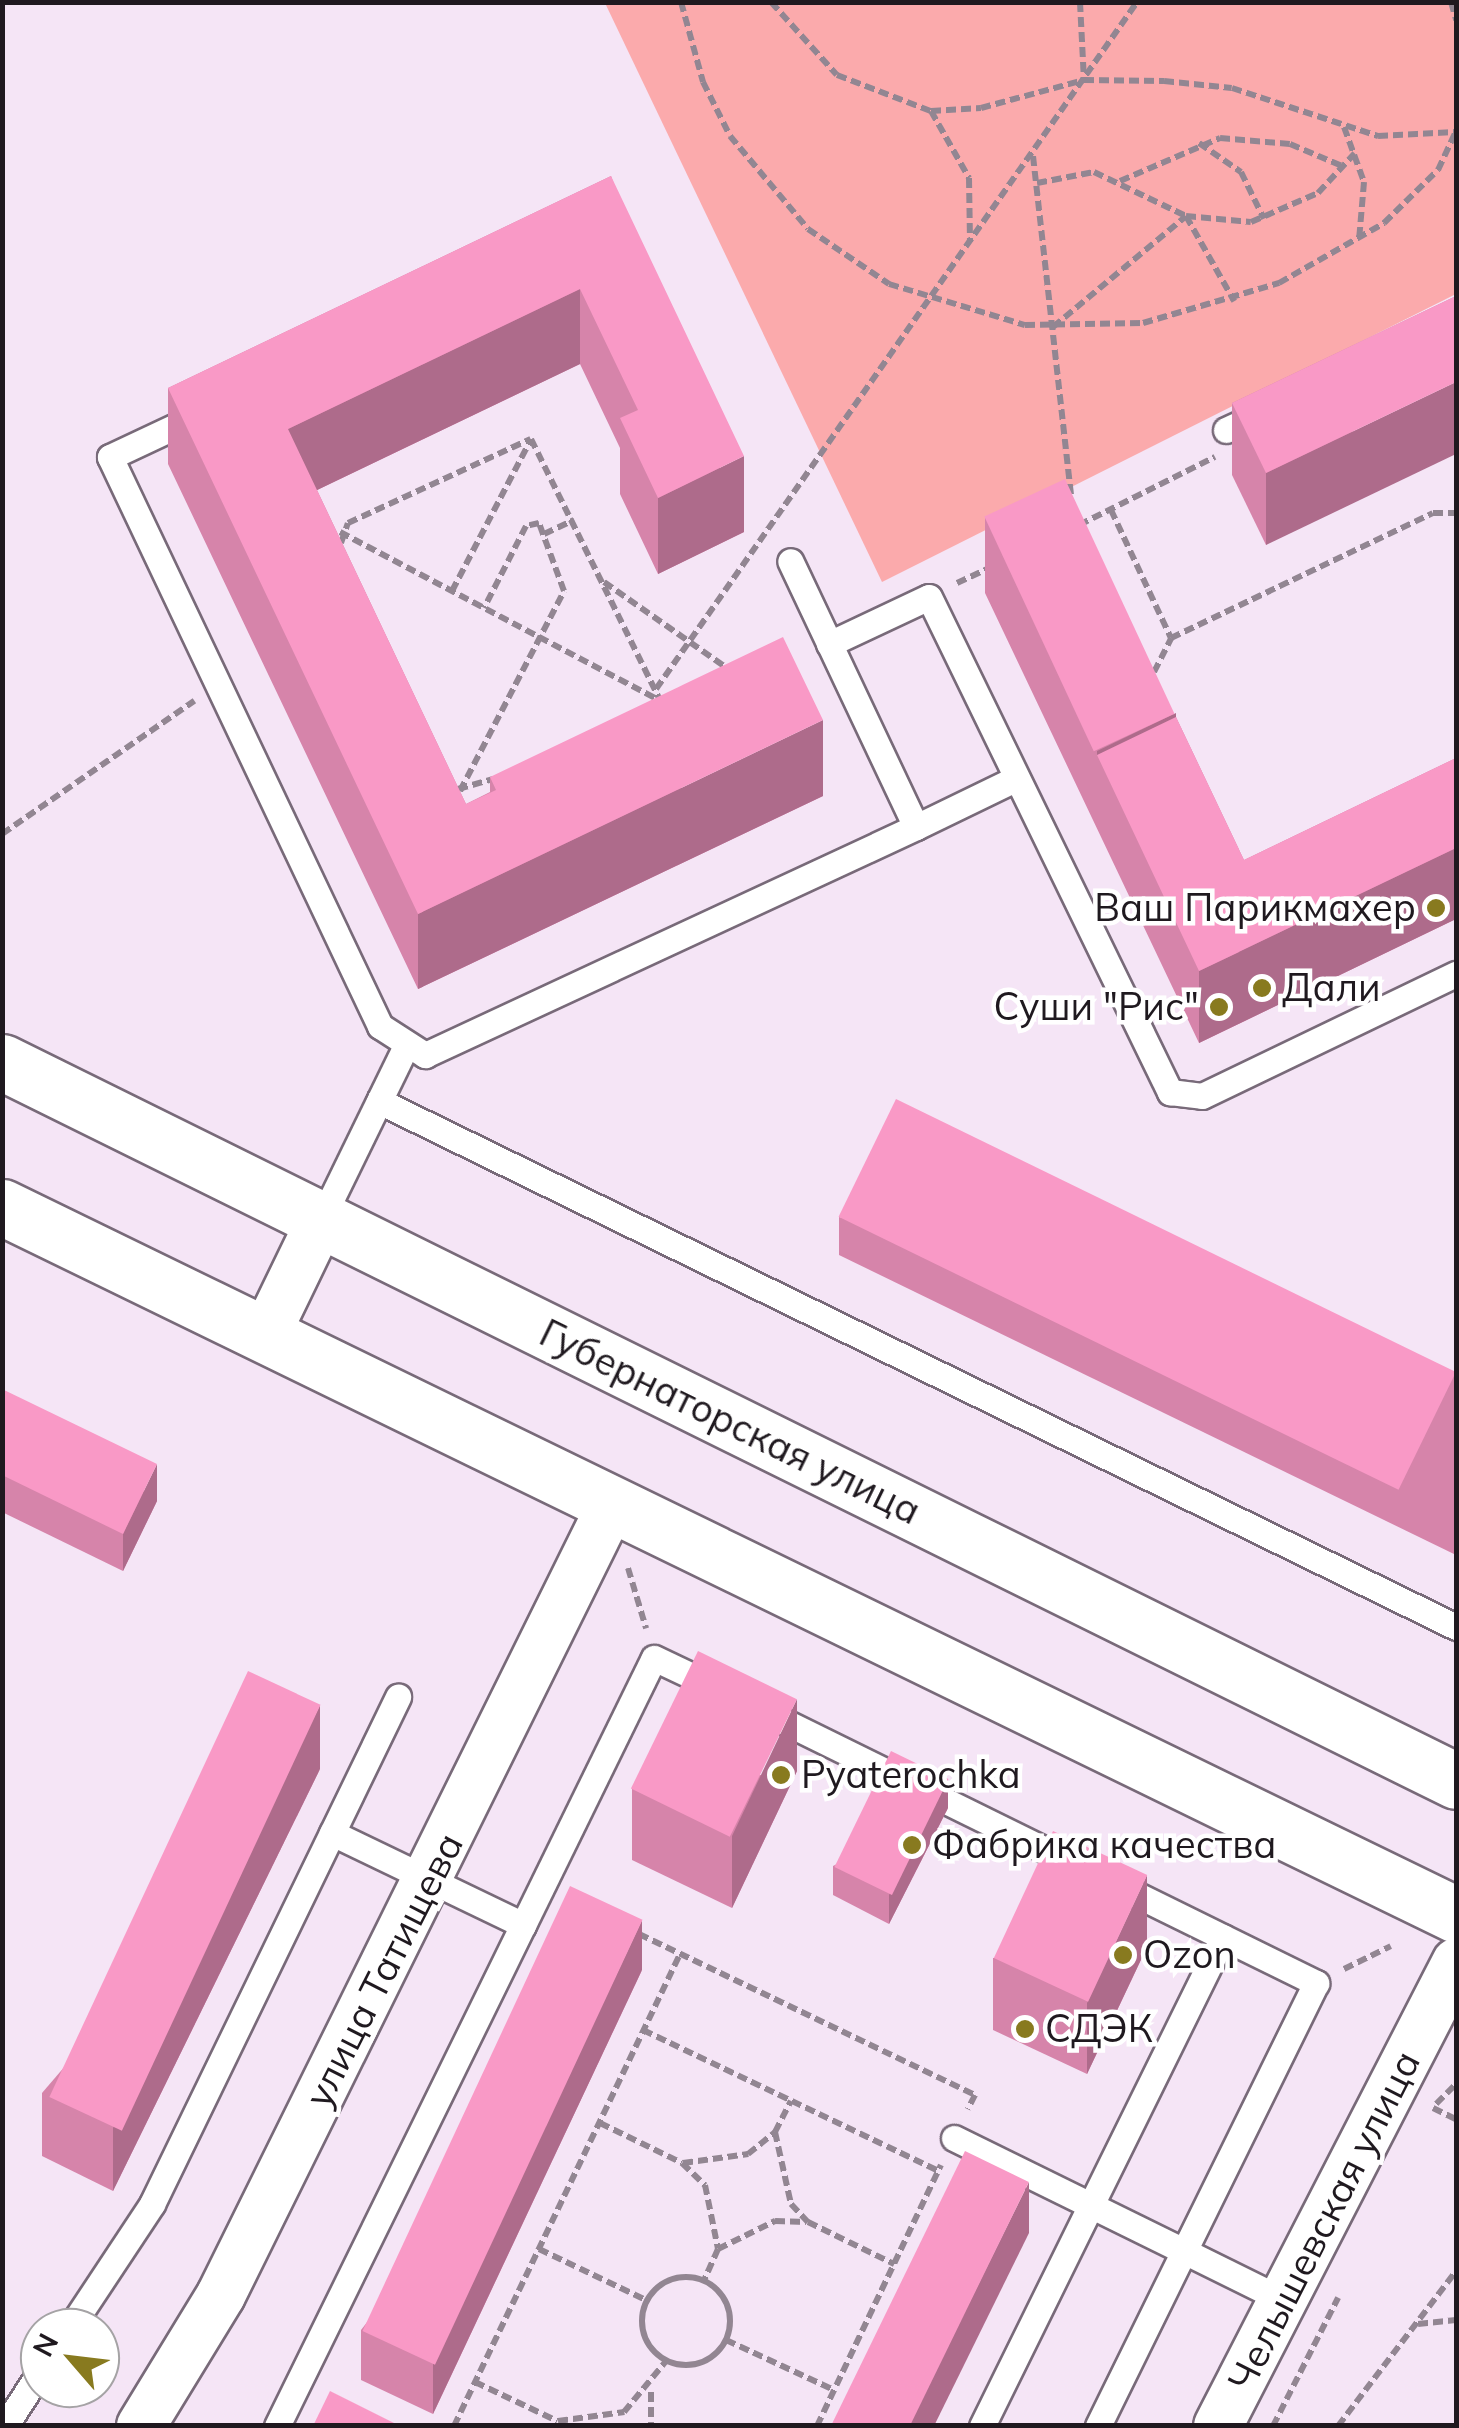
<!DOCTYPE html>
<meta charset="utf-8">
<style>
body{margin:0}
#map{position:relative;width:1459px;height:2428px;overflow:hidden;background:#f5e5f6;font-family:Mulish,sans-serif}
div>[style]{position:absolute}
.green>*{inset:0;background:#fbaaac}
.path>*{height:6px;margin-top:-3px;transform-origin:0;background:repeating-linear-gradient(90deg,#928692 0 10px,transparent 0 15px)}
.path>.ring{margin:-3px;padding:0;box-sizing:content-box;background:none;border:6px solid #928692;border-radius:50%}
.roads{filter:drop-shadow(2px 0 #786a79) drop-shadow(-2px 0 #786a79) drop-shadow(0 2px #786a79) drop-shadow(0 -2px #786a79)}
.service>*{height:25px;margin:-12.5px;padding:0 12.5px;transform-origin:12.5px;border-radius:12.5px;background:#fff}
.minor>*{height:48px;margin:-24px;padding:0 24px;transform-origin:24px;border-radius:24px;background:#fff}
.tertiary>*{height:55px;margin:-27.5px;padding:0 27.5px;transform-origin:27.5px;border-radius:27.5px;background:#fff}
.wall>*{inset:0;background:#d684aa}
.shaded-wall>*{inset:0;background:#ae6b8b}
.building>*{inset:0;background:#f999c6;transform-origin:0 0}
.dots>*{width:28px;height:28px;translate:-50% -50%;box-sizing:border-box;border:5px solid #fff;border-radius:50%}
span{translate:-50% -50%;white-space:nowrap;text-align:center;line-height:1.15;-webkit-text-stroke:9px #fff;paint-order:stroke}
.poi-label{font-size:38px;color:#1f191f}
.right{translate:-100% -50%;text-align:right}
.left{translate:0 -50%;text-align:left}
.street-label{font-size:38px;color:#1f191f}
.frame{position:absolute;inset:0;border:5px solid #1f191f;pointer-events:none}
.north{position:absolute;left:20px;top:2308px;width:100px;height:100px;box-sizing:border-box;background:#fff;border:2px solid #a5a3a5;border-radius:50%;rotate:298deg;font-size:28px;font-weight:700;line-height:40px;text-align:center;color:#1f191f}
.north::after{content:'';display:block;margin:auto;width:35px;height:45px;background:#887a1f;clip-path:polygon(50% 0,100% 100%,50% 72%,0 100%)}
</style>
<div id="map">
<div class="green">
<i style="clip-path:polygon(605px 3px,1456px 3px,1456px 294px,882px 582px)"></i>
</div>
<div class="path">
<i style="left:681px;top:2px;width:83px;rotate:74.6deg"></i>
<i style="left:703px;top:82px;width:60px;rotate:63.4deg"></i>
<i style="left:730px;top:136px;width:121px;rotate:50deg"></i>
<i style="left:808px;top:229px;width:98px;rotate:34.2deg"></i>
<i style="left:889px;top:284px;width:142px;rotate:16.8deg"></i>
<i style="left:1025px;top:325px;width:118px;rotate:-1deg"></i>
<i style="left:1143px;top:323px;width:142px;rotate:-16.4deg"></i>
<i style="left:1279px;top:283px;width:121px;rotate:-29.7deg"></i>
<i style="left:1384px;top:223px;width:76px;rotate:-44.5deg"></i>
<i style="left:1438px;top:170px;width:43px;rotate:-65.2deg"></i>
<i style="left:771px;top:2px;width:98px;rotate:47.9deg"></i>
<i style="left:837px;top:75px;width:101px;rotate:21deg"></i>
<i style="left:931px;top:111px;width:50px;rotate:-3.4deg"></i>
<i style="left:981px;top:108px;width:107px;rotate:-15.2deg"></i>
<i style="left:1084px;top:80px;width:80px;rotate:0.7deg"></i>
<i style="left:1164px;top:81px;width:68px;rotate:5.9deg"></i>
<i style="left:1232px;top:88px;width:154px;rotate:18.2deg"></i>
<i style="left:1378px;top:136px;width:77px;rotate:-3deg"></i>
<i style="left:1080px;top:2px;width:78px;rotate:87.1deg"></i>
<i style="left:1451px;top:2px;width:19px;rotate:74deg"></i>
<i style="left:931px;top:111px;width:77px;rotate:60.4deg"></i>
<i style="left:969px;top:178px;width:64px;rotate:89.1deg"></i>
<i style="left:1344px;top:127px;width:59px;rotate:70deg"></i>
<i style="left:1364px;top:182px;width:58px;rotate:94.9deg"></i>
<i style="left:1199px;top:143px;width:51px;rotate:34.6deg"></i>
<i style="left:1241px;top:172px;width:52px;rotate:63.9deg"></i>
<i style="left:1033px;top:156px;width:342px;rotate:83.6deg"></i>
<i style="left:1120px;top:181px;width:109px;rotate:-23.3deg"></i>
<i style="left:1220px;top:138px;width:70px;rotate:4.9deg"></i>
<i style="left:1290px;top:144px;width:56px;rotate:22.9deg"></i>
<i style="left:1037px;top:183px;width:58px;rotate:-10.9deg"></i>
<i style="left:1094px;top:172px;width:102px;rotate:25.6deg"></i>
<i style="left:1186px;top:216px;width:65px;rotate:5.3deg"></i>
<i style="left:1251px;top:222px;width:73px;rotate:-23.4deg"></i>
<i style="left:1318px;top:193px;width:54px;rotate:-47.2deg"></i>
<i style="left:1053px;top:327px;width:173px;rotate:-39.8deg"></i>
<i style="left:1186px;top:216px;width:98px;rotate:60.5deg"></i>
<i style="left:1111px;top:510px;width:141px;rotate:64.9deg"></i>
<i style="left:1079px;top:525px;width:152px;rotate:-26.6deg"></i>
<i style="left:340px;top:532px;width:358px;rotate:27.8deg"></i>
<i style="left:544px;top:534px;width:33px;rotate:-25deg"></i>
<i style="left:341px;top:543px;width:21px;rotate:-71deg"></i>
<i style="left:348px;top:523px;width:201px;rotate:-24.7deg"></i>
<i style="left:531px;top:439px;width:291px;rotate:63.7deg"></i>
<i style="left:604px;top:582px;width:150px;rotate:35deg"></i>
<i style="left:957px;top:583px;width:38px;rotate:-25deg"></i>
<i style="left:452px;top:591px;width:171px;rotate:-62.5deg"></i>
<i style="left:1154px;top:672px;width:38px;rotate:-63deg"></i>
<i style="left:1171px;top:638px;width:290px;rotate:-25.5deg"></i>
<i style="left:1433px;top:513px;width:23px"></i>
<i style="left:656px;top:689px;width:839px;rotate:-55deg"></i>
<i style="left:458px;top:789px;width:36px;rotate:-16deg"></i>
<i style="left:460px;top:791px;width:225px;rotate:-62.5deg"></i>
<i style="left:564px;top:591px;width:72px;rotate:-110.2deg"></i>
<i style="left:539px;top:523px;width:13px;rotate:167deg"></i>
<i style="left:526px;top:526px;width:92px;rotate:117.1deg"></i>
<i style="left:2px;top:834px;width:234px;rotate:-34.7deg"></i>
<i style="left:628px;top:1568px;width:63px;rotate:73.3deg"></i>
<i style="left:639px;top:1934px;width:373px;rotate:25.6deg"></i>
<i style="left:975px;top:2095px;width:16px;rotate:117deg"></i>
<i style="left:1344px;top:1969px;width:52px;rotate:-26.1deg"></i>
<i style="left:643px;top:2030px;width:327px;rotate:25.5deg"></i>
<i style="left:1436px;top:2104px;width:28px;rotate:-45deg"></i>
<i style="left:1433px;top:2108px;width:25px;rotate:26deg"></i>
<i style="left:600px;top:2123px;width:91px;rotate:26deg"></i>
<i style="left:682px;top:2163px;width:32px;rotate:44deg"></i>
<i style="left:705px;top:2185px;width:65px;rotate:78.5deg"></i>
<i style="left:718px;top:2249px;width:34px;rotate:114deg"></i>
<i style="left:775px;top:2132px;width:74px;rotate:77.5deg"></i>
<i style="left:791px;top:2204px;width:25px;rotate:47deg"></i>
<i style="left:808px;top:2222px;width:96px;rotate:26deg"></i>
<i style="left:683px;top:2163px;width:66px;rotate:-7.9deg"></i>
<i style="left:748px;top:2154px;width:35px;rotate:-39deg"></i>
<i style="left:775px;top:2132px;width:35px;rotate:-63deg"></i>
<i style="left:539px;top:2249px;width:119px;rotate:25.5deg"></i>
<i style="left:718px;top:2249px;width:64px;rotate:-26.2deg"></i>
<i style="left:775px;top:2221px;width:31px;rotate:2deg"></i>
<i class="ring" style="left:642px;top:2277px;width:82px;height:82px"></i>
<i style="left:1418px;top:2324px;width:38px;rotate:-6deg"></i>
<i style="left:726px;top:2340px;width:119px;rotate:24.8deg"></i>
<i style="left:475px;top:2382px;width:91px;rotate:25.4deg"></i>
<i style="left:651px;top:2392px;width:34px;rotate:90deg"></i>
<i style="left:558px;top:2421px;width:67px;rotate:-7.8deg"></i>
<i style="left:624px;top:2412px;width:66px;rotate:-50.5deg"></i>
<i style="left:454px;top:2426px;width:523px;rotate:-64.41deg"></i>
<i style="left:817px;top:2426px;width:289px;rotate:-64.6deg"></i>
<i style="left:1273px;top:2426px;width:144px;rotate:-63.1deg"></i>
<i style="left:1338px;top:2426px;width:195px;rotate:-52.7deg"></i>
</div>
<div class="roads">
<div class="service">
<i style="left:195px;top:417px;width:94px;rotate:154.8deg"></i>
<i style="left:110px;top:457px;width:630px;rotate:64.61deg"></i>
<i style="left:380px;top:1026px;width:54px;rotate:32.8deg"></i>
<i style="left:425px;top:1055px;width:541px;rotate:-24.91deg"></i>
<i style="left:916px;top:827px;width:294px;rotate:-115.3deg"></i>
<i style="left:1226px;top:430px;width:41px;rotate:-24.7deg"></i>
<i style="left:829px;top:644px;width:110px;rotate:-25.2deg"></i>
<i style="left:929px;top:597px;width:551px;rotate:64.04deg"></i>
<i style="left:1170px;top:1092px;width:32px;rotate:7deg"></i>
<i style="left:1202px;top:1096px;width:282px;rotate:-25.7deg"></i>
<i style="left:916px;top:827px;width:110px;rotate:-25.9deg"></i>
<i style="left:379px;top:1101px;width:1199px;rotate:26.03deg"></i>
<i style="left:321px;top:1220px;width:194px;rotate:-64deg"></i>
<i style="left:769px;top:1714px;width:340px;rotate:26.2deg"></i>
<i style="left:332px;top:1833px;width:212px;rotate:25.7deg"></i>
<i style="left:523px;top:1925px;width:297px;rotate:-63.9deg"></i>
<i style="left:654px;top:1658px;width:68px;rotate:25.4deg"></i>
<i style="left:1119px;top:1886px;width:220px;rotate:26.2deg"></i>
<i style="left:1316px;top:1983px;width:299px;rotate:116.2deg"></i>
<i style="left:1184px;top:2251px;width:110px;rotate:26.3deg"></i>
<i style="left:954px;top:2138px;width:256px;rotate:26.2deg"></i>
<i style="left:1184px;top:2251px;width:195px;rotate:116.2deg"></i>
<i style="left:70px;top:2328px;width:149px;rotate:-56.5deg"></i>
<i style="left:152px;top:2204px;width:564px;rotate:-64.12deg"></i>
<i style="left:5px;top:2426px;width:64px;rotate:-57.1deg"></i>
<i style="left:277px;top:2426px;width:558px;rotate:-63.85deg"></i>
<i style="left:982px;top:2426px;width:545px;rotate:-63.76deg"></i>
</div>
<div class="minor">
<i style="left:265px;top:1336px;width:129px;rotate:-64.2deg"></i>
<i style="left:141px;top:2426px;width:153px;rotate:-58.6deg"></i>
<i style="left:221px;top:2295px;width:880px;rotate:-63.7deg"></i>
<i style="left:1218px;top:2426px;width:521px;rotate:-62.8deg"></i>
</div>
<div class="tertiary">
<i style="left:2px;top:1062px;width:1622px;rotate:26.31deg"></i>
<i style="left:2px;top:1207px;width:1617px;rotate:25.96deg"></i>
</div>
</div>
<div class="wall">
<i style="clip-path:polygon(611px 176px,744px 532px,658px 574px,620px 494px,620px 448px,580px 364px,317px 490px,466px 804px,490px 792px,490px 777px,823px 796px,418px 989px,168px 464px,168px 388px)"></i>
<i style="clip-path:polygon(1456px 296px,1266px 545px,1232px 475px,1232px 403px)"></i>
<i style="clip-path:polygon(985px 517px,1176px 717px,1244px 860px,1456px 758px,1456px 919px,1199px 1043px,985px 593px)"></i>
<i style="clip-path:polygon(839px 1217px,1456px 1372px,1456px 1555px,839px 1255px)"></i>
<i style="clip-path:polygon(2px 1389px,157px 1501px,123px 1571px,2px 1512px)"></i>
<i style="clip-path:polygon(320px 1769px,113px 2191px,42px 2156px,42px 2093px)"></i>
<i style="clip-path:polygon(797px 1771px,732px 1908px,632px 1860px,632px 1789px)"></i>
<i style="clip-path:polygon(948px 1808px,889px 1924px,833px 1895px,833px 1866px)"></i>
<i style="clip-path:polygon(1147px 1947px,1087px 2074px,993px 2030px,993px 1958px)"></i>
<i style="clip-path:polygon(642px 1970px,433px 2414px,361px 2380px,361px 2330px)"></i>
</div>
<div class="shaded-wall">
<i style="clip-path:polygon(580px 289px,580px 364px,288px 504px,288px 429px)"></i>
<i style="clip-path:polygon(1456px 382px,1456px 454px,1266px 545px,1266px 473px)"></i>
<i style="clip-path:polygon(744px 456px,744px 532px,658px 574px,658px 498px)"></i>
<i style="clip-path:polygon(1176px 713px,1176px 788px,1097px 755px,1097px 751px)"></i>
<i style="clip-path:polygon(823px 720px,823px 796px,418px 989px,418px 914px)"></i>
<i style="clip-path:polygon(1456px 848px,1456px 919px,1199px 1043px,1199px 971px)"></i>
<i style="clip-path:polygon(157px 1464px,157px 1501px,123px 1571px,123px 1534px)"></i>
<i style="clip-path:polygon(797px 1699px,797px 1771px,732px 1908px,732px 1836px)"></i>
<i style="clip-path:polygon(320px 1705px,320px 1769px,113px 2191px,113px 2128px)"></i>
<i style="clip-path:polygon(948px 1779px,948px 1808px,889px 1924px,889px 1895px)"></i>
<i style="clip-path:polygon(1147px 1875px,1147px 1947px,1087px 2074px,1087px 2003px)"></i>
<i style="clip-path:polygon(642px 1920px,642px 1970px,433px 2414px,433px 2364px)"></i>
<i style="clip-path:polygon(1029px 2182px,1029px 2233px,934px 2426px,908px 2426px)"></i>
</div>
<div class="building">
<i style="clip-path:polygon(611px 176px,744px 456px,658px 498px,620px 418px,638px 410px,580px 289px,288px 429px,466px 804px,496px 790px,490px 777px,783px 637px,823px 720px,418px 914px,168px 388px)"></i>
<i style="clip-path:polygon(1456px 296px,1456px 382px,1266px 473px,1232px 403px)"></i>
<i style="left:1065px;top:479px;width:259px;height:89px;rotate:65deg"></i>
<i style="clip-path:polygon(1176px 717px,1244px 860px,1456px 758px,1456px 848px,1199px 971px,1097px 755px)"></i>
<i style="left:896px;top:1099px;width:623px;height:131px;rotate:26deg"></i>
<i style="clip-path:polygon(2px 1389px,157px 1464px,123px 1534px,2px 1475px)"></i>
<i style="left:698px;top:1651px;width:110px;height:153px;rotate:26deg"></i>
<i style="left:248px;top:1671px;width:80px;height:470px;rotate:25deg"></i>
<i style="left:891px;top:1751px;width:64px;height:129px;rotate:26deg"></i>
<i style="left:1053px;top:1831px;width:104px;height:140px;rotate:25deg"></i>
<i style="left:570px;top:1886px;width:80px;height:491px;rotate:25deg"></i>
<i style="left:965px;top:2151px;width:71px;height:307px;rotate:26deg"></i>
<i style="clip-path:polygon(330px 2391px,400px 2426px,313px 2426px)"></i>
</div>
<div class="dots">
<i style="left:1436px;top:908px;background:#887a1f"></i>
<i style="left:1262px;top:988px;background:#887a1f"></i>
<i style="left:1219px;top:1007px;background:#887a1f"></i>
<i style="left:781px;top:1775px;background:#887a1f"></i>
<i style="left:912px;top:1845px;background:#887a1f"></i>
<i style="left:1123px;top:1955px;background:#887a1f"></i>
<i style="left:1025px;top:2029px;background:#887a1f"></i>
</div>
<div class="poi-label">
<span class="right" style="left:1416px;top:908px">Ваш Парикмахер</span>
<span class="left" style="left:1282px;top:988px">Дали</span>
<span class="right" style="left:1199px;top:1007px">Суши "Рис"</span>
<span class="left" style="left:801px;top:1775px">Pyaterochka</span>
<span class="left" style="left:932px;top:1845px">Фабрика качества</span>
<span class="left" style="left:1143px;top:1955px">Ozon</span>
<span class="left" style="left:1045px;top:2029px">СДЭК</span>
</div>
<div class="street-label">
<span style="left:730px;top:1422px;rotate:26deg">Губернаторская улица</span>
<span style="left:384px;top:1970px;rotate:-63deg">улица Татищева</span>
<span style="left:1324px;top:2221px;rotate:-63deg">Челышевская улица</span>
</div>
<div class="frame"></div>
<div class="north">N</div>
</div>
